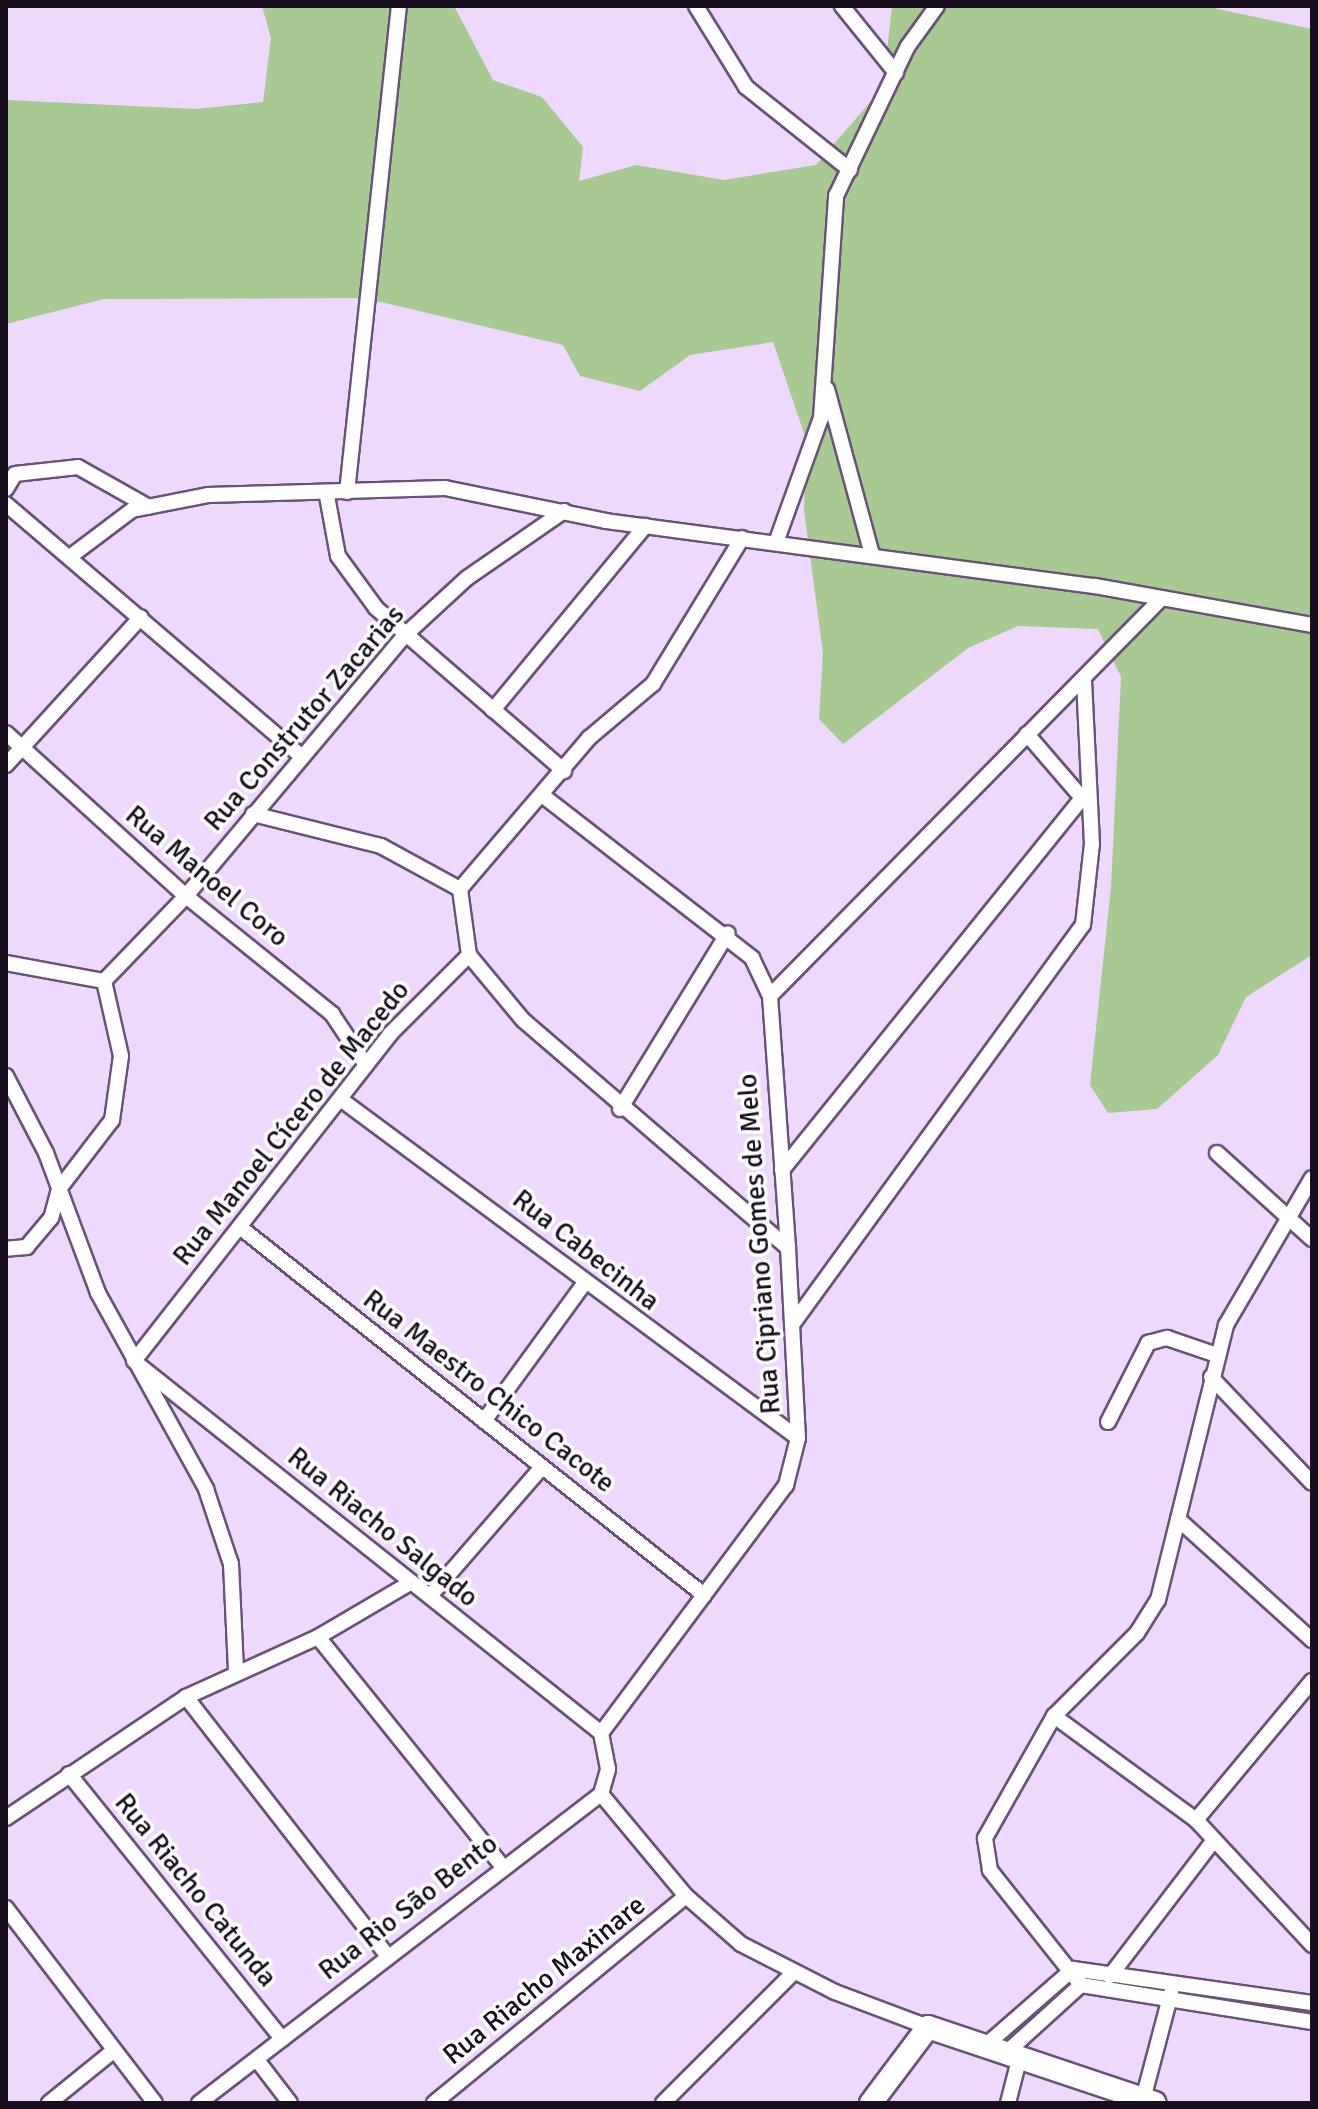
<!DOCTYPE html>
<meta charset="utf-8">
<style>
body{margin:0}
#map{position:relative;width:1318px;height:2109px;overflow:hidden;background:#eed8fb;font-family:Signika,sans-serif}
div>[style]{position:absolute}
.water>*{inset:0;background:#a8c991}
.roads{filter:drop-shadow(2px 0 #695277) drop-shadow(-2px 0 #695277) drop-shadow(0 2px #695277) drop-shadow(0 -2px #695277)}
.street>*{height:14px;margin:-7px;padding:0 7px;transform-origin:7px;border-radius:7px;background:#fff}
.secondary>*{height:22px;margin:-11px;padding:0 11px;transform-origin:11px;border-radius:11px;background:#fff}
span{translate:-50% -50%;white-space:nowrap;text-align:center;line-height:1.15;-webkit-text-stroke:7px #fff;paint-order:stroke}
.street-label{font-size:28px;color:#180e1d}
.frame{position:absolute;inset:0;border:8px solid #180e1d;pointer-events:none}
</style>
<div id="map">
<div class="water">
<i style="clip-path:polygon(262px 6px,454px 6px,493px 80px,542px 97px,583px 147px,579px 181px,636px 165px,724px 180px,816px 165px,883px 87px,892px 6px,1204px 6px,1312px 29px,1312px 955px,1246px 997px,1218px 1055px,1157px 1109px,1108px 1113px,1090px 1085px,1111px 887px,1121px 677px,1098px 629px,1018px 626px,968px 648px,843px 744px,819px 719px,823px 653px,804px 510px,806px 439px,773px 342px,690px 355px,640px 391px,580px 376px,563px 345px,364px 298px,104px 299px,6px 324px,6px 100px,196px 109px,263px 102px,271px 38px)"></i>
</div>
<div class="roads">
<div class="street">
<i style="left:696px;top:6px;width:95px;rotate:58.3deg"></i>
<i style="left:746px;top:87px;width:133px;rotate:38.6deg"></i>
<i style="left:842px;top:6px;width:86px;rotate:51.1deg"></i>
<i style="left:827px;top:389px;width:172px;rotate:74.8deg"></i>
<i style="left:6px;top:489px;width:17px;rotate:-59deg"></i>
<i style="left:15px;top:474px;width:63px;rotate:-6.3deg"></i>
<i style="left:78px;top:467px;width:81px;rotate:29.4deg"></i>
<i style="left:347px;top:492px;width:489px;rotate:-83.9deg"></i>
<i style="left:327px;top:496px;width:61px;rotate:79.6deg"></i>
<i style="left:338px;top:556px;width:64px;rotate:53.8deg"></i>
<i style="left:376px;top:608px;width:249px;rotate:40.9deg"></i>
<i style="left:6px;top:504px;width:388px;rotate:40.5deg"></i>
<i style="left:777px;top:540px;width:130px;rotate:-70.2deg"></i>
<i style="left:821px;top:418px;width:223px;rotate:-86.1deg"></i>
<i style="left:836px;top:196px;width:166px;rotate:-64.4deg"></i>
<i style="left:908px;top:46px;width:49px;rotate:-54.1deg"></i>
<i style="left:71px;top:556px;width:76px;rotate:-37deg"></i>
<i style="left:132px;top:510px;width:77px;rotate:-11.2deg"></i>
<i style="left:208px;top:495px;width:237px;rotate:-1.7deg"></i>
<i style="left:445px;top:488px;width:164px;rotate:11.6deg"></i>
<i style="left:606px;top:521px;width:493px;rotate:7.6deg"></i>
<i style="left:1095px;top:586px;width:220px;rotate:10.2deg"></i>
<i style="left:493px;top:710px;width:239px;rotate:-50.4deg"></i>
<i style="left:6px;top:733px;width:243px;rotate:42.2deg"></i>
<i style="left:186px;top:896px;width:188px;rotate:38.9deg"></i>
<i style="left:332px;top:1014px;width:61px;rotate:56.3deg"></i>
<i style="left:1027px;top:734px;width:84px;rotate:49.3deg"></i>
<i style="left:6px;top:765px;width:200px;rotate:-47.6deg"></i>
<i style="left:542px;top:795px;width:266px;rotate:37.8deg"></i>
<i style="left:752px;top:958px;width:42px;rotate:64.7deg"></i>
<i style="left:770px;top:996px;width:253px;rotate:85.9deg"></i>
<i style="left:788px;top:1248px;width:190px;rotate:87deg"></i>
<i style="left:798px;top:1438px;width:49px;rotate:104.3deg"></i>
<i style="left:786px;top:1485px;width:309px;rotate:126.7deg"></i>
<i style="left:253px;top:814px;width:132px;rotate:14deg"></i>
<i style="left:381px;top:846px;width:90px;rotate:28.6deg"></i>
<i style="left:469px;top:955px;width:67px;rotate:-97.8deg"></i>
<i style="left:460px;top:889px;width:199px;rotate:-49.5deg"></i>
<i style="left:589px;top:738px;width:84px;rotate:-40.2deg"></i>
<i style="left:653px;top:684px;width:171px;rotate:-58.6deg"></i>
<i style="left:469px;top:955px;width:85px;rotate:50.3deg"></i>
<i style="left:523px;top:1020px;width:350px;rotate:40.7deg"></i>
<i style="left:6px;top:963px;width:100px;rotate:10.4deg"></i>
<i style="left:104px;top:981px;width:77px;rotate:77.2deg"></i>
<i style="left:121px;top:1056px;width:65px;rotate:98deg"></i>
<i style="left:112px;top:1120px;width:87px;rotate:127.5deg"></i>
<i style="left:59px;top:1189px;width:30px;rotate:105deg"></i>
<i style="left:51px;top:1218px;width:38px;rotate:130deg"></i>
<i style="left:27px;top:1247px;width:21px;rotate:175deg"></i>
<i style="left:104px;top:981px;width:118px;rotate:-46deg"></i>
<i style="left:186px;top:896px;width:341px;rotate:-50deg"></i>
<i style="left:405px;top:635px;width:84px;rotate:-42.6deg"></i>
<i style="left:467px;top:578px;width:118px;rotate:-34.6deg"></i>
<i style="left:770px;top:996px;width:556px;rotate:-45.44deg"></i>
<i style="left:6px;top:1076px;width:87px;rotate:62.5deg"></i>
<i style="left:46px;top:1153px;width:149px;rotate:69.6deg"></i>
<i style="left:98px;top:1293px;width:224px;rotate:61.1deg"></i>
<i style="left:206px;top:1489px;width:79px;rotate:71.6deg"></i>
<i style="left:231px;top:1564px;width:108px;rotate:87.3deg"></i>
<i style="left:343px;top:1101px;width:566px;rotate:36.53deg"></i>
<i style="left:620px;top:1109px;width:206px;rotate:-58.5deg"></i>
<i style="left:1217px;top:1153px;width:128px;rotate:42.2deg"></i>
<i style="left:782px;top:1170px;width:489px;rotate:-51.1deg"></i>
<i style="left:241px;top:1228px;width:591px;rotate:38.4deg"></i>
<i style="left:792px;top:1325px;width:495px;rotate:-54deg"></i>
<i style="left:1083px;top:925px;width:81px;rotate:-83.7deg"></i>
<i style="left:1092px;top:844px;width:162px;rotate:-92.8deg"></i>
<i style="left:134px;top:1361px;width:415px;rotate:-51.9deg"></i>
<i style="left:390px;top:1034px;width:112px;rotate:-45deg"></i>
<i style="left:140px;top:1366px;width:589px;rotate:38.52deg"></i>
<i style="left:1211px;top:1377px;width:146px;rotate:46.4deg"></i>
<i style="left:484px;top:1421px;width:170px;rotate:-53.9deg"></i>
<i style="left:1108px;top:1422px;width:89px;rotate:-63.1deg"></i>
<i style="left:1148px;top:1343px;width:20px;rotate:-15deg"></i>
<i style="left:1167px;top:1338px;width:53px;rotate:18.8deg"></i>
<i style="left:1178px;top:1519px;width:181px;rotate:42.1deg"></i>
<i style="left:430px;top:1596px;width:171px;rotate:-49deg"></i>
<i style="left:318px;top:1637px;width:294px;rotate:51.2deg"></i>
<i style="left:186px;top:1697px;width:327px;rotate:52.1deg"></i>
<i style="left:1054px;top:1716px;width:176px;rotate:36.2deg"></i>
<i style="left:1196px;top:1820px;width:171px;rotate:47.1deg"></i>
<i style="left:69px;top:1774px;width:340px;rotate:51.2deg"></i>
<i style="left:601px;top:1794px;width:133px;rotate:50.2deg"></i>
<i style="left:686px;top:1896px;width:73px;rotate:41.1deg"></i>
<i style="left:741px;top:1944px;width:106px;rotate:27.1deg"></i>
<i style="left:835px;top:1992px;width:99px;rotate:20.6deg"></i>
<i style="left:6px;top:1818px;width:217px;rotate:-33.9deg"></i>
<i style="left:186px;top:1697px;width:145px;rotate:-24.4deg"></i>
<i style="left:318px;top:1637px;width:107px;rotate:-30.4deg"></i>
<i style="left:1196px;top:1820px;width:181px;rotate:-50.2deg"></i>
<i style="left:6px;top:1908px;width:245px;rotate:52.6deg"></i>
<i style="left:1110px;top:1976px;width:171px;rotate:-52.6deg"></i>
<i style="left:1081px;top:1985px;width:147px;rotate:-128.4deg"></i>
<i style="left:990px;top:1870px;width:32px;rotate:-99deg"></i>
<i style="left:985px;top:1838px;width:140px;rotate:-60.5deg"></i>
<i style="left:1054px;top:1716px;width:117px;rotate:-45deg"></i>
<i style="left:1137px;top:1633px;width:39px;rotate:-58deg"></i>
<i style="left:1158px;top:1600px;width:283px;rotate:-76.1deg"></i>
<i style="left:1226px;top:1325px;width:170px;rotate:-59.7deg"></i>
<i style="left:986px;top:2045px;width:116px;rotate:-41.1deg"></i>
<i style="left:1073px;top:1969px;width:241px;rotate:8.1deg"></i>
<i style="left:1007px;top:2052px;width:100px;rotate:-42.2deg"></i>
<i style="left:1081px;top:1985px;width:234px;rotate:9.1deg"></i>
<i style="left:257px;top:2060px;width:54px;rotate:52.5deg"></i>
<i style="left:49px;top:2103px;width:81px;rotate:-39deg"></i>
<i style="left:199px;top:2103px;width:507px;rotate:-37.55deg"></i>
<i style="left:601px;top:1794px;width:26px;rotate:-74deg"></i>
<i style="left:608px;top:1769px;width:37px;rotate:-101deg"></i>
<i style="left:434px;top:2103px;width:326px;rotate:-39.4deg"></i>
<i style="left:663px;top:2103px;width:184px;rotate:-45deg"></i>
<i style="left:1008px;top:2103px;width:49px;rotate:-75.7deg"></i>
<i style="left:1142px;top:2103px;width:114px;rotate:-75.2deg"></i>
</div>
<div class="secondary">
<i style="left:871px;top:2103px;width:95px;rotate:-53.1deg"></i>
<i style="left:928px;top:2027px;width:239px;rotate:18.5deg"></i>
</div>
</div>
<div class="street-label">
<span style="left:304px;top:718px;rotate:-49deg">Rua Construtor Zacarias</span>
<span style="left:207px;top:876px;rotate:40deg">Rua Manoel Coro</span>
<span style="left:291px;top:1123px;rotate:-51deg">Rua Manoel Cícero de Macedo</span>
<span style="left:759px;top:1244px;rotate:-94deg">Rua Cipriano Gomes de Melo</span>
<span style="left:586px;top:1250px;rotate:38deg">Rua Cabecinha</span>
<span style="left:489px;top:1391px;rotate:38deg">Rua Maestro Chico Cacote</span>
<span style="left:383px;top:1527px;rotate:39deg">Rua Riacho Salgado</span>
<span style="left:196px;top:1890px;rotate:51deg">Rua Riacho Catunda</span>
<span style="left:408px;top:1907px;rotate:-38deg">Rua Rio São Bento</span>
<span style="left:544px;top:1980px;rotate:-39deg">Rua Riacho Maxinare</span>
</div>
<div class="frame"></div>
</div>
